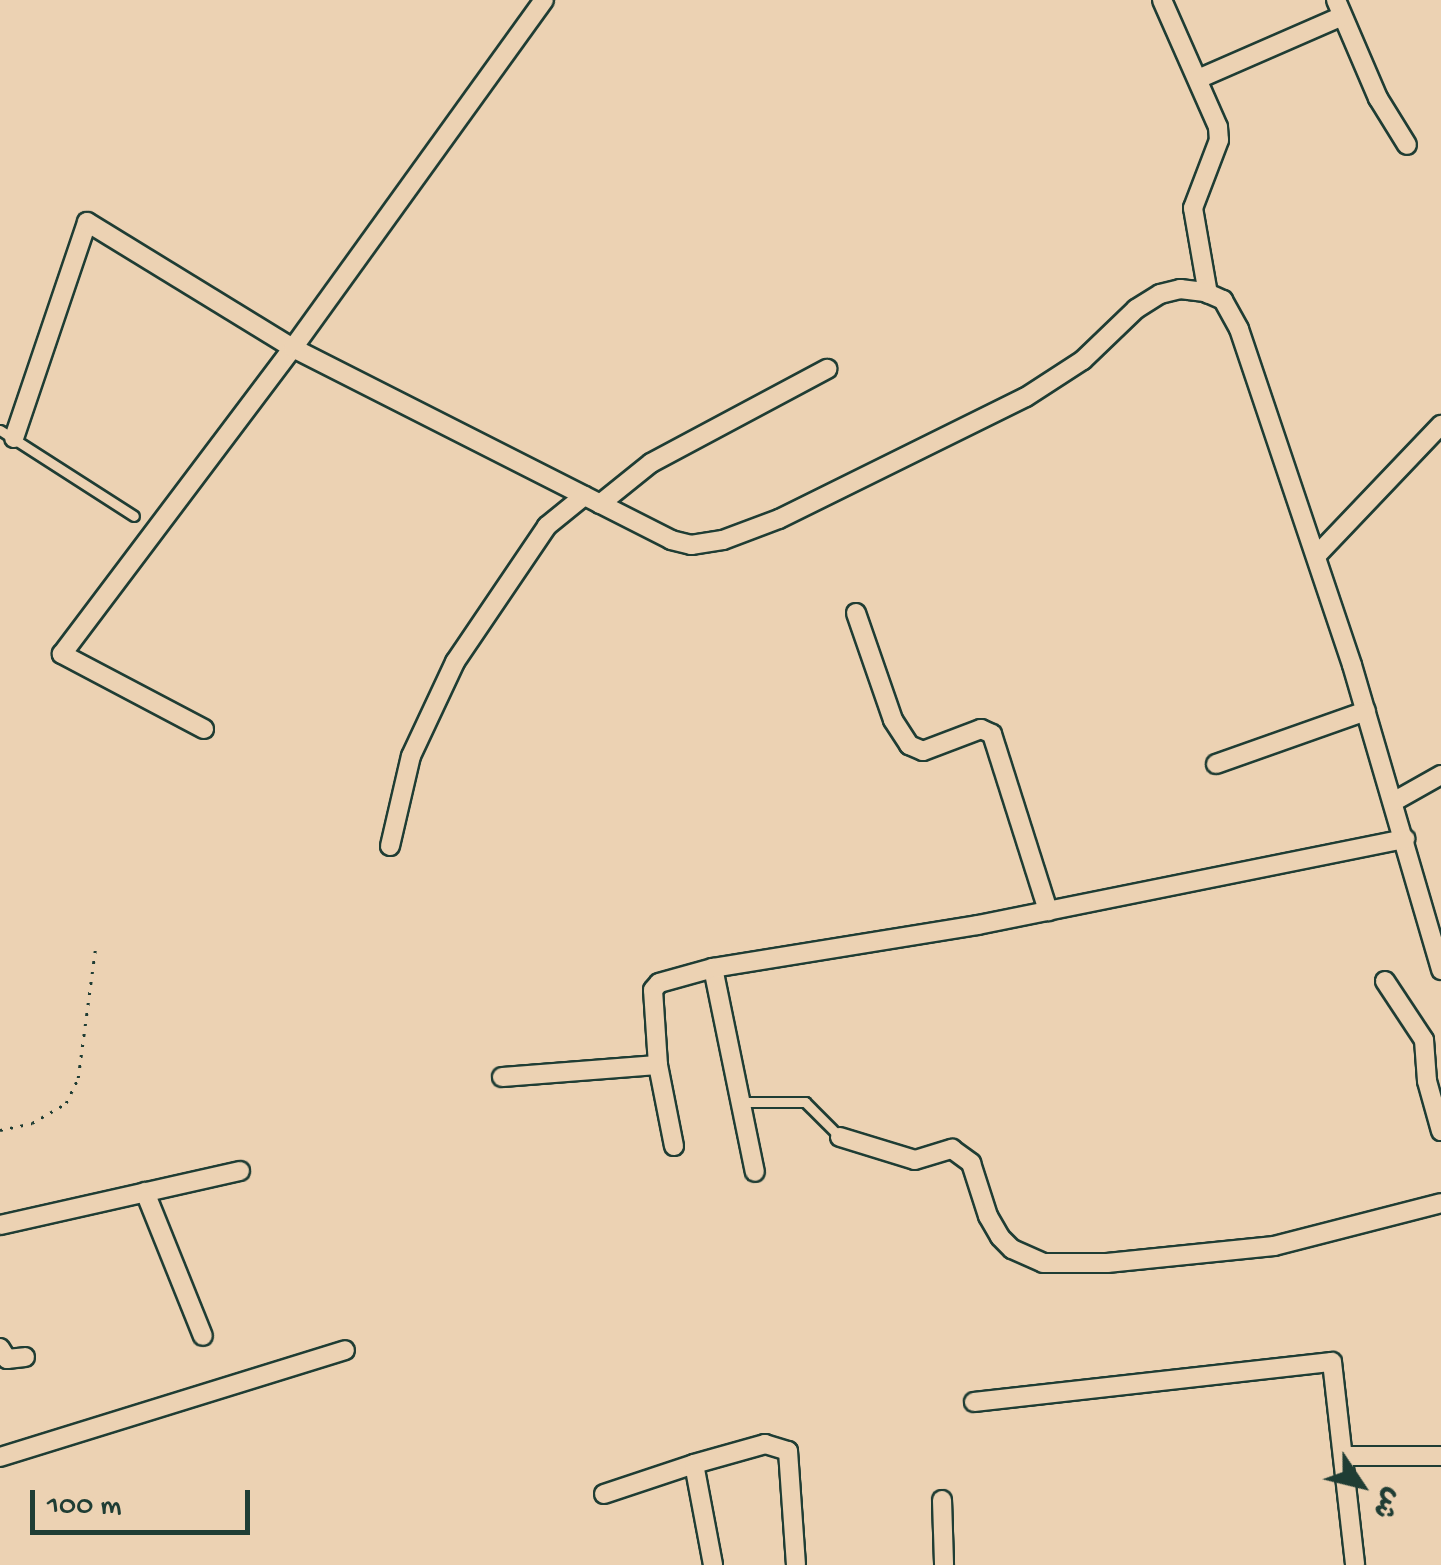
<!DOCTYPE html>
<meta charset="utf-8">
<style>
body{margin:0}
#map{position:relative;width:1441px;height:1565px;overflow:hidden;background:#ecd2b3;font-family:"Gochi Hand","Playpen Sans Arabic",sans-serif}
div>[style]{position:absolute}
.path>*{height:2.5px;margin-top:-1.25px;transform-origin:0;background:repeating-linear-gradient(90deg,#1f3d34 0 2.5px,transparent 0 10.5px)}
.roads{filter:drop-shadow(2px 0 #1f3d34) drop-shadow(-2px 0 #1f3d34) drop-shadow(0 2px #1f3d34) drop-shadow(0 -2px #1f3d34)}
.lane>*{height:9px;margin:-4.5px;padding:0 4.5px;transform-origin:4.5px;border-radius:4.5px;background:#ecd2b3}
.street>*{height:18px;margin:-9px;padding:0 9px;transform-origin:9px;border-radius:9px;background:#ecd2b3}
span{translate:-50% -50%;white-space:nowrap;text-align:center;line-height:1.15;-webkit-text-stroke:10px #ecd2b3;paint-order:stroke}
.north{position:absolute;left:1311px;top:1435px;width:100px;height:100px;-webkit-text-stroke:8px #ecd2b3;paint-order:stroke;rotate:125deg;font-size:28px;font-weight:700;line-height:40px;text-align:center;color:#1f3d34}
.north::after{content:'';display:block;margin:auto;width:35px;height:45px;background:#1f3d34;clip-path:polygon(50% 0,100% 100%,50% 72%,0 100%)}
.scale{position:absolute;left:30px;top:1490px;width:220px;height:45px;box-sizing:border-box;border:5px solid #1f3d34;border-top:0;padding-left:12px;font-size:30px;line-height:35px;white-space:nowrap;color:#1f3d34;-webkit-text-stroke:8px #ecd2b3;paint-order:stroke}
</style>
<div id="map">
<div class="path">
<i style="left:0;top:1130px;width:33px;rotate:-12deg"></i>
<i style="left:32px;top:1123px;width:39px;rotate:-30deg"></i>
<i style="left:66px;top:1103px;width:28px;rotate:-64deg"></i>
<i style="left:78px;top:1078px;width:129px;rotate:-82.4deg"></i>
</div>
<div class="roads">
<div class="lane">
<i style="left:0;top:430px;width:159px;rotate:32.7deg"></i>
<i style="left:741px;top:1102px;width:64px"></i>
<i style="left:805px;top:1102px;width:49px;rotate:45deg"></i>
</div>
<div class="street">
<i style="left:1162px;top:0;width:139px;rotate:66.2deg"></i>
<i style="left:1218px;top:127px;width:13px;rotate:86deg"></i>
<i style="left:1219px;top:140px;width:73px;rotate:110.9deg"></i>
<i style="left:1193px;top:208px;width:87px;rotate:80.1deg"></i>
<i style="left:1336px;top:0;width:107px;rotate:66.8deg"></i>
<i style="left:1378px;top:98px;width:55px;rotate:58.3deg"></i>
<i style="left:1198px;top:79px;width:157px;rotate:-23.6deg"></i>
<i style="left:14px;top:438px;width:228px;rotate:-71.3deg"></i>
<i style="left:87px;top:222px;width:241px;rotate:31.5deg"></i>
<i style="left:293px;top:348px;width:424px;rotate:26.9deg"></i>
<i style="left:671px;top:540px;width:21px;rotate:14deg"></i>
<i style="left:691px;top:545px;width:32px;rotate:-9deg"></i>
<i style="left:723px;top:540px;width:60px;rotate:-20.6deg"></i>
<i style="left:779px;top:519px;width:275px;rotate:-26.3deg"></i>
<i style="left:1026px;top:397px;width:68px;rotate:-33deg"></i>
<i style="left:1083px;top:360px;width:74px;rotate:-43.9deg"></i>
<i style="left:1136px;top:309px;width:28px;rotate:-32deg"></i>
<i style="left:1160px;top:294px;width:21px;rotate:-14deg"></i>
<i style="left:1180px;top:289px;width:25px;rotate:7deg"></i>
<i style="left:1205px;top:292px;width:20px;rotate:24deg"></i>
<i style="left:1223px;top:300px;width:33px;rotate:61deg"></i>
<i style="left:1239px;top:329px;width:354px;rotate:71.4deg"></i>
<i style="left:1352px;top:665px;width:318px;rotate:73.7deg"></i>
<i style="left:600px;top:504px;width:65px;rotate:-38.8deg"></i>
<i style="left:651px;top:463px;width:200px;rotate:-28.1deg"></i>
<i style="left:1317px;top:555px;width:180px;rotate:-46.4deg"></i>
<i style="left:856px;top:613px;width:113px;rotate:70.9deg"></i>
<i style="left:893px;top:720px;width:30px;rotate:57deg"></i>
<i style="left:909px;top:745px;width:15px;rotate:23deg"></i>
<i style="left:923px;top:751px;width:62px;rotate:-20.8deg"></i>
<i style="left:981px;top:729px;width:12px;rotate:24deg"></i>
<i style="left:992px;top:734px;width:186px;rotate:72.4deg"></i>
<i style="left:204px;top:729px;width:161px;rotate:-152.2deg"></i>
<i style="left:62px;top:654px;width:383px;rotate:-53deg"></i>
<i style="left:293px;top:348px;width:429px;rotate:-54.2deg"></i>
<i style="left:1216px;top:764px;width:159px;rotate:-19.5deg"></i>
<i style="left:1393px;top:802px;width:55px;rotate:-29.4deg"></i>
<i style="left:390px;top:846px;width:92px;rotate:-76.9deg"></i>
<i style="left:411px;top:756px;width:104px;rotate:-64.9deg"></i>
<i style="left:455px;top:662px;width:164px;rotate:-55.9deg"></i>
<i style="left:547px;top:526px;width:48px;rotate:-39deg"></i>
<i style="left:713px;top:968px;width:208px;rotate:78.4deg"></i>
<i style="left:1385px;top:981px;width:71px;rotate:56.5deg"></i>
<i style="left:1424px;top:1040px;width:41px;rotate:85.8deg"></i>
<i style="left:1427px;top:1081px;width:52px;rotate:74.4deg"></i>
<i style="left:502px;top:1077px;width:156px;rotate:-4.4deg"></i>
<i style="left:840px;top:1137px;width:78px;rotate:17deg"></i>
<i style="left:915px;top:1160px;width:39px;rotate:-17deg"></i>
<i style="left:952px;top:1149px;width:24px;rotate:36deg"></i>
<i style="left:971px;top:1163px;width:56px;rotate:72.2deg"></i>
<i style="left:988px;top:1216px;width:24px;rotate:60deg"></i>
<i style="left:1000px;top:1237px;width:17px;rotate:45deg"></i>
<i style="left:1012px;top:1249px;width:34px;rotate:24deg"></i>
<i style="left:1043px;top:1263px;width:64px"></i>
<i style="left:1107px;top:1263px;width:168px;rotate:-5.8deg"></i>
<i style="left:1274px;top:1246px;width:172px;rotate:-14.4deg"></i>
<i style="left:674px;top:1146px;width:83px;rotate:-101.2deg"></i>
<i style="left:658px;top:1065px;width:75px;rotate:-93.8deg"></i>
<i style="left:653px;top:990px;width:9px;rotate:-49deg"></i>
<i style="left:659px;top:983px;width:56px;rotate:-15.5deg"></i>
<i style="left:713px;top:968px;width:268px;rotate:-9.2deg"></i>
<i style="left:978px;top:925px;width:436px;rotate:-11.4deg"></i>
<i style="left:145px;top:1192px;width:155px;rotate:68.1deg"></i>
<i style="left:0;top:1225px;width:246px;rotate:-12.7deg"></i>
<i style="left:0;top:1348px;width:13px;rotate:58deg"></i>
<i style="left:7px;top:1359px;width:18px;rotate:-6deg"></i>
<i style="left:974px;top:1402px;width:360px;rotate:-6.4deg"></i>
<i style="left:1332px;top:1362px;width:204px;rotate:83.5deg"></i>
<i style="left:1345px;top:1456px;width:96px"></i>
<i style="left:0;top:1457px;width:361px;rotate:-17.2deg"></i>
<i style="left:694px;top:1464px;width:74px;rotate:-15.7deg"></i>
<i style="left:765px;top:1444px;width:24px;rotate:17deg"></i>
<i style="left:788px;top:1451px;width:114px;rotate:86deg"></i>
<i style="left:604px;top:1494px;width:95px;rotate:-18.4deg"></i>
<i style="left:694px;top:1464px;width:103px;rotate:79.3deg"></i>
<i style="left:942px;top:1500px;width:65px;rotate:88.2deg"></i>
</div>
</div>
<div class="north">ش</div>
<div class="scale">100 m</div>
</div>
